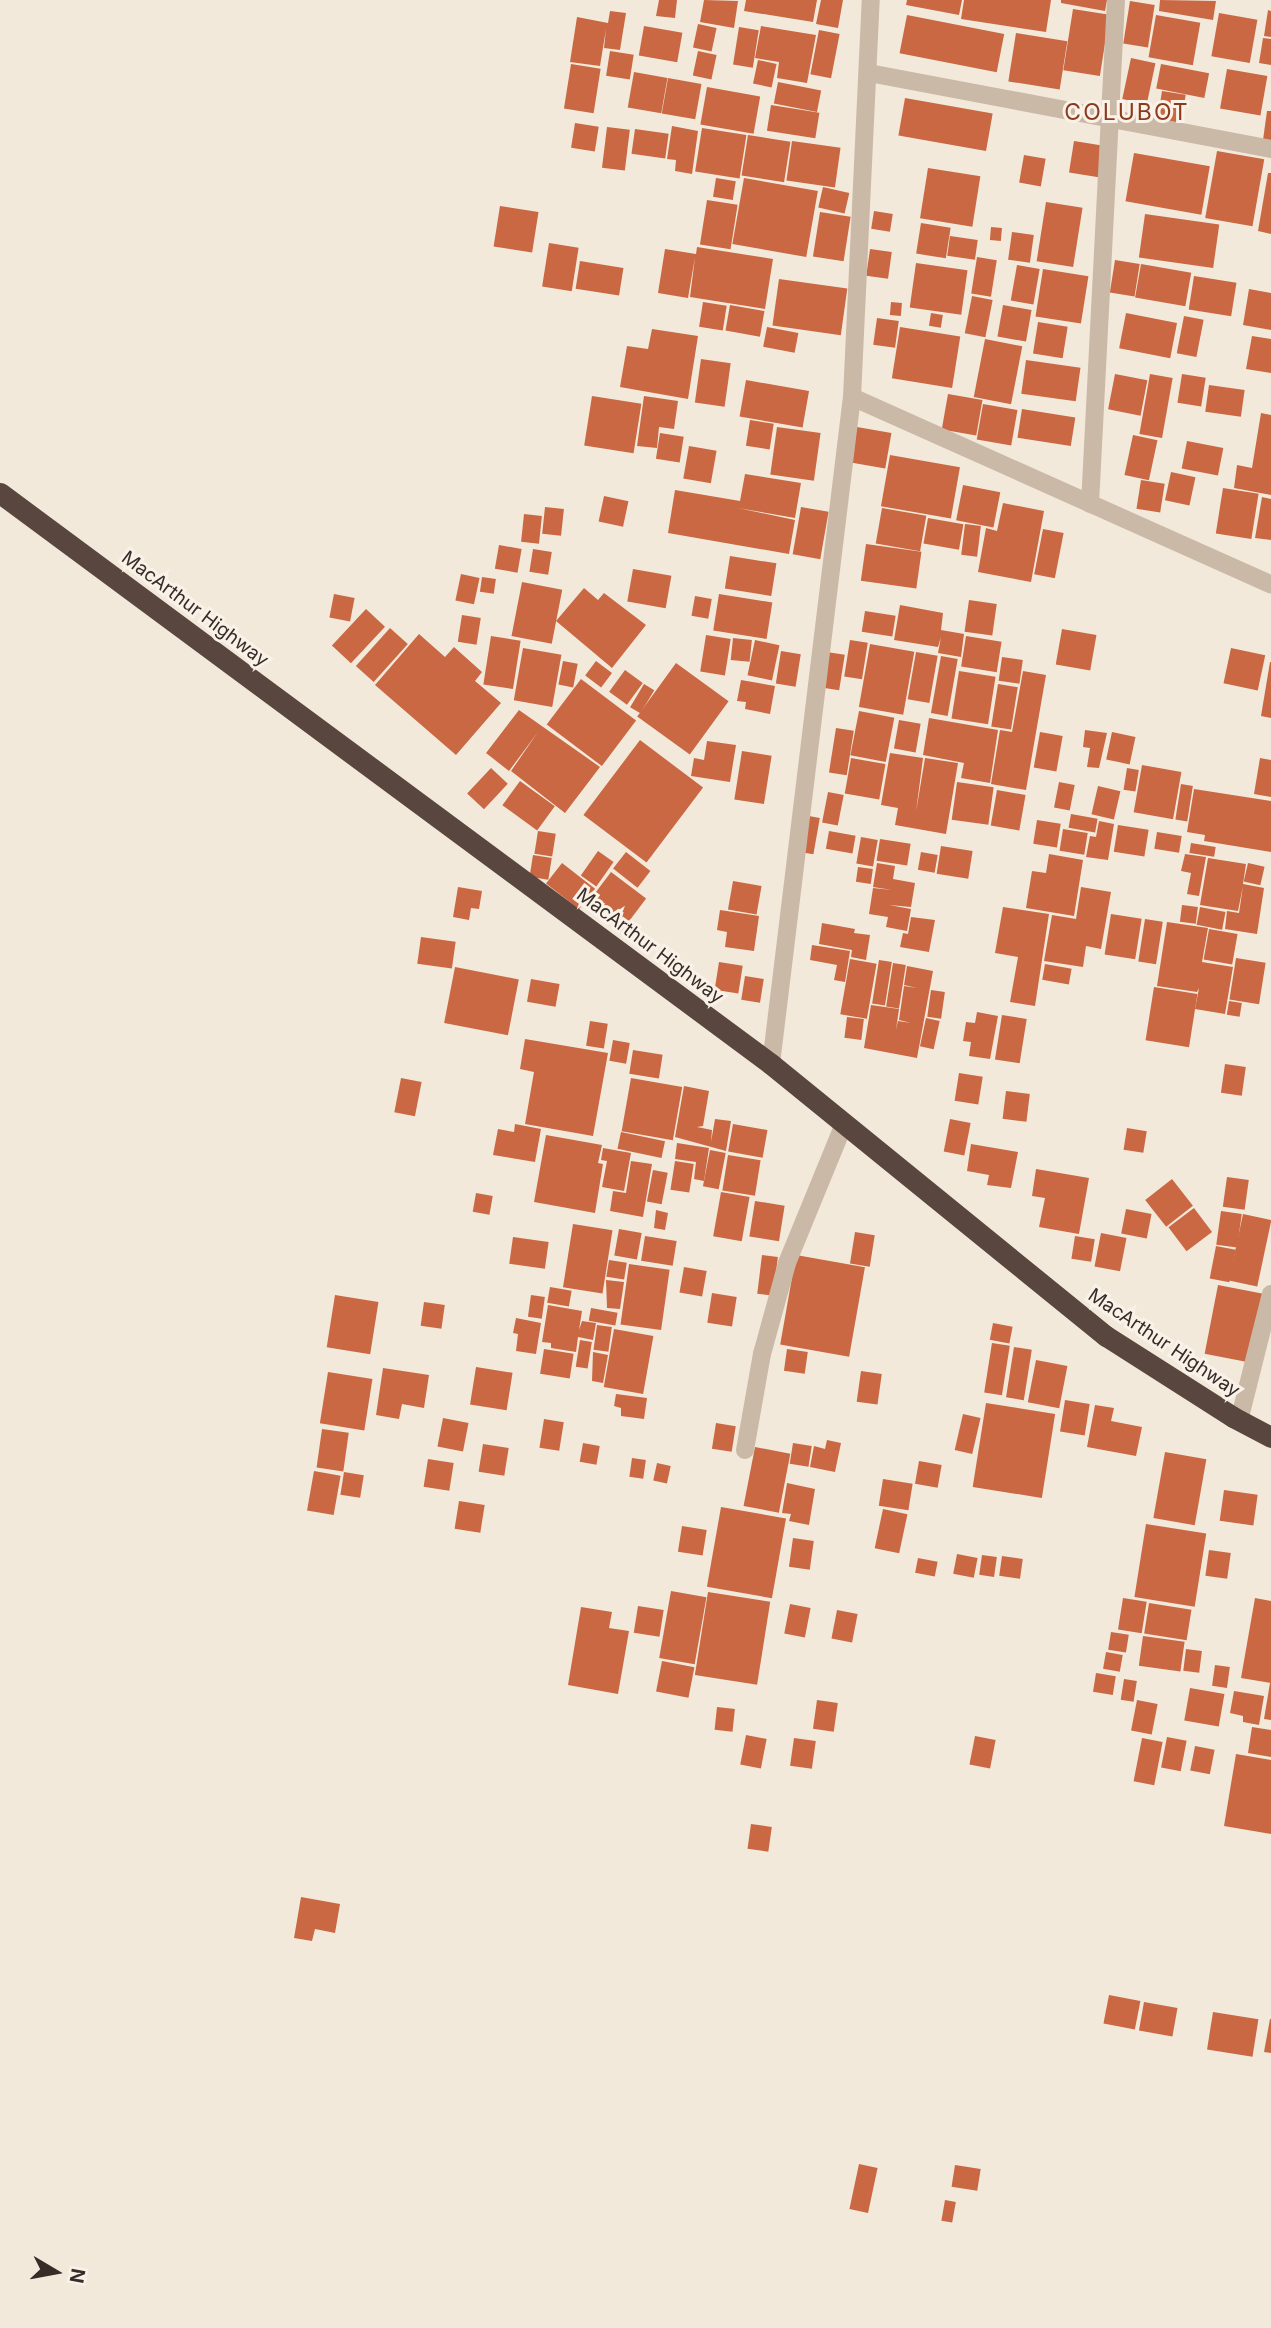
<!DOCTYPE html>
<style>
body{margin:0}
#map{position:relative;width:1271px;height:2328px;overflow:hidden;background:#f3e9db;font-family:Inter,sans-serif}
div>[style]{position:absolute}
.building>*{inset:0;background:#ca6843;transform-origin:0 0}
.street>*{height:18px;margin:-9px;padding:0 9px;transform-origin:9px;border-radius:9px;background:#cbb9a7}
.highway>*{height:21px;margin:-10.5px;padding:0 10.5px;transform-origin:10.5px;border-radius:10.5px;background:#59473f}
span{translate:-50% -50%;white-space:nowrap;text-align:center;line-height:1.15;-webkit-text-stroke:6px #faf2e8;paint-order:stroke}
.street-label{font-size:19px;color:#372d28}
.quarter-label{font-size:23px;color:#893b1e;letter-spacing:2px}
.north{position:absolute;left:21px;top:2237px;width:70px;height:70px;-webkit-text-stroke:5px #faf2e8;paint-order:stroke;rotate:100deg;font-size:19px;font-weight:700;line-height:28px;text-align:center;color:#372d28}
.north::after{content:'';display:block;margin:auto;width:24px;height:32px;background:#372d28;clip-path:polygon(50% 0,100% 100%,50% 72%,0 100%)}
</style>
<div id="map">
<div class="building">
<i style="clip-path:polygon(659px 0,677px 0,675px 18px,656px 16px)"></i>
<i style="clip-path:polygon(704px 0,738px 1px,734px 28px,700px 22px)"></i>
<i style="clip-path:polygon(746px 0,817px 0,813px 22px,744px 11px)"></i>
<i style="clip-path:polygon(821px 0,843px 0,838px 28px,816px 24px)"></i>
<i style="clip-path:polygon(907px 0,962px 0,959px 15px,906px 5px)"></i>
<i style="clip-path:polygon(964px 0,1051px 0,1046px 32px,961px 19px)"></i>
<i style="clip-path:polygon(1061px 0,1107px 0,1105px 11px,1061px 3px)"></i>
<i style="clip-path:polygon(1160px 0,1216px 1px,1213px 20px,1159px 11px)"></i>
<i style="left:1130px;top:1px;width:25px;height:43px;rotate:9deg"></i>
<i style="left:1073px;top:9px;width:37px;height:62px;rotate:9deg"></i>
<i style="clip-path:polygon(1268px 10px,1271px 11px,1271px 37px,1264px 36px)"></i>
<i style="clip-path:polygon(610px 11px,626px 13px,620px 50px,604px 48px,606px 29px,600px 66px,570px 62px,577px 17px,608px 23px)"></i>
<i style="left:1219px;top:13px;width:39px;height:44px;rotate:10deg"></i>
<i style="left:907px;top:15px;width:99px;height:39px;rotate:11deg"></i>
<i style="left:1156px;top:15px;width:45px;height:43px;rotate:10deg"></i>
<i style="left:698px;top:24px;width:19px;height:24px;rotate:12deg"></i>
<i style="left:644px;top:26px;width:39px;height:30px;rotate:10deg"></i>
<i style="clip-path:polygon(761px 26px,816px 35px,807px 83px,777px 78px,779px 62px,755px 58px)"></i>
<i style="left:739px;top:27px;width:20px;height:38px;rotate:9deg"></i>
<i style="left:819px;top:30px;width:21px;height:45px;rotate:11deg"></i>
<i style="left:1016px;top:33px;width:52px;height:49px;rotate:9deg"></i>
<i style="clip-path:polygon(1263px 38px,1271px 39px,1271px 65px,1259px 63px)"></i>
<i style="left:610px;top:51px;width:24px;height:25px;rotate:9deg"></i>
<i style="left:698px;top:51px;width:19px;height:25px;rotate:12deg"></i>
<i style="left:1131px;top:58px;width:25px;height:42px;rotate:12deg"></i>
<i style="left:758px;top:60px;width:19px;height:24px;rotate:12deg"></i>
<i style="left:571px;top:64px;width:30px;height:45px;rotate:9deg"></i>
<i style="left:1161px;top:64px;width:49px;height:25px;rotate:11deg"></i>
<i style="left:1227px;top:69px;width:41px;height:40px;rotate:10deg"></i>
<i style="left:634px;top:72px;width:34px;height:36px;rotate:10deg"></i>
<i style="left:668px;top:78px;width:34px;height:36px;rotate:10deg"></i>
<i style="left:778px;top:82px;width:44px;height:22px;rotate:11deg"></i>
<i style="left:707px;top:87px;width:54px;height:38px;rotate:10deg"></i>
<i style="left:1162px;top:91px;width:24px;height:29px;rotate:9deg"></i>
<i style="left:905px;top:98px;width:89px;height:38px;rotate:10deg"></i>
<i style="left:771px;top:105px;width:49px;height:26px;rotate:9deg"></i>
<i style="clip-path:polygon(1267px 111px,1271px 111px,1271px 141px,1263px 140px)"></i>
<i style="left:575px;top:123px;width:24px;height:25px;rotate:9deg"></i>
<i style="clip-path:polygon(672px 126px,698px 131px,692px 174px,675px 171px,676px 160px,667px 159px)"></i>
<i style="left:607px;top:127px;width:23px;height:41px;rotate:7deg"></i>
<i style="left:702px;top:128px;width:45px;height:44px;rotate:9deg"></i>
<i style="left:635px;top:129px;width:34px;height:25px;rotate:8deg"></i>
<i style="left:748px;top:135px;width:43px;height:41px;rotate:9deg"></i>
<i style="left:792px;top:141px;width:49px;height:40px;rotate:8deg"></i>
<i style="left:1074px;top:141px;width:30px;height:32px;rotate:9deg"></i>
<i style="left:1217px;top:151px;width:48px;height:68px;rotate:10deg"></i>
<i style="left:1134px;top:153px;width:77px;height:49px;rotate:10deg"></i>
<i style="left:1024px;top:155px;width:22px;height:28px;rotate:10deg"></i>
<i style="left:928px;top:168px;width:53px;height:51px;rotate:9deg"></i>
<i style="clip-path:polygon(1268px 173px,1271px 173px,1271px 234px,1258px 231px)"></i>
<i style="left:716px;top:178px;width:20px;height:19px;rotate:9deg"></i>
<i style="left:744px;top:178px;width:75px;height:67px;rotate:10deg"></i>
<i style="left:823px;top:187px;width:27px;height:21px;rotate:13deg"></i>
<i style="left:707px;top:200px;width:31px;height:45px;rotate:9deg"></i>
<i style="left:1046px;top:202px;width:37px;height:60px;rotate:9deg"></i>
<i style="left:500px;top:206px;width:39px;height:41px;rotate:9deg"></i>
<i style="left:874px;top:211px;width:19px;height:18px;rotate:9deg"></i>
<i style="left:820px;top:212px;width:31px;height:45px;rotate:9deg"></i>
<i style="left:1145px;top:214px;width:75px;height:44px;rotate:8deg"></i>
<i style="left:921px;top:223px;width:30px;height:31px;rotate:9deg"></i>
<i style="left:991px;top:227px;width:11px;height:13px;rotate:5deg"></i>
<i style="left:1012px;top:232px;width:22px;height:28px;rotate:8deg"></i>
<i style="left:950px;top:236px;width:28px;height:20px;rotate:8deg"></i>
<i style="left:549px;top:243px;width:30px;height:44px;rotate:9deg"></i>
<i style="clip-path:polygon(697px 247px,773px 259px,765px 309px,690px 297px,695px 257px,688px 298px,658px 293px,665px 249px,696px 254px)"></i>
<i style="left:870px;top:249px;width:22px;height:27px;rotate:8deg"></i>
<i style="left:977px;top:257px;width:20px;height:37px;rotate:9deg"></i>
<i style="left:1115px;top:260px;width:25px;height:33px;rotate:9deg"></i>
<i style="left:580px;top:261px;width:44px;height:28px;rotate:9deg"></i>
<i style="left:916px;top:263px;width:52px;height:45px;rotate:8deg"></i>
<i style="left:1141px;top:264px;width:51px;height:34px;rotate:10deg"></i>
<i style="left:1017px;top:265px;width:23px;height:36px;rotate:10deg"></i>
<i style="left:1043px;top:269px;width:46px;height:48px;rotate:9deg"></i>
<i style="left:1194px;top:276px;width:43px;height:34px;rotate:9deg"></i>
<i style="left:779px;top:279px;width:69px;height:47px;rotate:8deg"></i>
<i style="clip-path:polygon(1249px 289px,1271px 293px,1271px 330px,1243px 325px)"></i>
<i style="left:972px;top:296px;width:21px;height:38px;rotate:11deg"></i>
<i style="left:703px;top:302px;width:24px;height:25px;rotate:9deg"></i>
<i style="left:891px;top:302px;width:11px;height:13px;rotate:5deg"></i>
<i style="left:730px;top:305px;width:35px;height:26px;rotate:10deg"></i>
<i style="left:1003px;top:305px;width:29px;height:32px;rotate:10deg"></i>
<i style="left:931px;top:313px;width:12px;height:13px;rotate:9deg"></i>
<i style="left:1126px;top:313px;width:52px;height:36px;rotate:11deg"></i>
<i style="left:1184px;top:316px;width:20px;height:38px;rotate:11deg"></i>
<i style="left:877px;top:318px;width:22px;height:27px;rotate:8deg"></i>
<i style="left:1038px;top:322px;width:30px;height:32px;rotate:9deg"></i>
<i style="left:767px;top:327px;width:32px;height:20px;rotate:11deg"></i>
<i style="left:900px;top:327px;width:61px;height:52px;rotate:9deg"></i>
<i style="clip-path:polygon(652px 329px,698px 336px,688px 399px,620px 387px,627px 346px,648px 349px)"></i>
<i style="clip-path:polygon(1252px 336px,1271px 339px,1271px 373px,1246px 369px)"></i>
<i style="left:985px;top:339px;width:38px;height:59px;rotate:11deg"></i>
<i style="left:701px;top:359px;width:30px;height:44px;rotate:8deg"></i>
<i style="left:1026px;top:360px;width:55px;height:34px;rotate:8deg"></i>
<i style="left:1115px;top:374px;width:33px;height:36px;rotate:11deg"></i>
<i style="left:1150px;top:374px;width:23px;height:61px;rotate:10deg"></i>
<i style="left:1182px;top:374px;width:24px;height:29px;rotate:9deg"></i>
<i style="left:746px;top:380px;width:64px;height:37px;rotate:10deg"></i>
<i style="left:1209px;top:385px;width:36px;height:27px;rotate:8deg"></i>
<i style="left:948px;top:394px;width:35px;height:36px;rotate:10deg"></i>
<i style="left:592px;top:396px;width:50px;height:50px;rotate:9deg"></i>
<i style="clip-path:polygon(644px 396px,678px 401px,674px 429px,659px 427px,657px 448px,637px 446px)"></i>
<i style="left:983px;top:404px;width:35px;height:36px;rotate:10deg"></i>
<i style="left:1022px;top:409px;width:54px;height:29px;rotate:9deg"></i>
<i style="clip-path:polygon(1261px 413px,1271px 415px,1271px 495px,1234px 488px,1237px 465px,1252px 468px)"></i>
<i style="left:750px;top:420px;width:24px;height:26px;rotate:9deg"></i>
<i style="left:777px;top:427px;width:44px;height:48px;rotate:8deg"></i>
<i style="left:857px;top:427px;width:35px;height:36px;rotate:10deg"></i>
<i style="left:660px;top:433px;width:24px;height:26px;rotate:9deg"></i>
<i style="left:1133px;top:435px;width:25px;height:41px;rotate:12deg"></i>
<i style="left:1187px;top:441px;width:37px;height:28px;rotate:11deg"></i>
<i style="left:689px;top:446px;width:28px;height:33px;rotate:10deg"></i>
<i style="left:890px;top:455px;width:71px;height:52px;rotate:10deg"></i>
<i style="left:1171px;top:472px;width:25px;height:29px;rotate:12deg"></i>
<i style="clip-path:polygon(745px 474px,801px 483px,795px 518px,738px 508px,795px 520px,789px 554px,668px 533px,675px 490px,740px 501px)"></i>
<i style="left:1141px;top:480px;width:24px;height:29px;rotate:9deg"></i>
<i style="left:963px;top:485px;width:38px;height:36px;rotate:11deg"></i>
<i style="left:1223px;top:488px;width:36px;height:46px;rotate:9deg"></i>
<i style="left:604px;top:496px;width:25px;height:26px;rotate:12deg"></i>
<i style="clip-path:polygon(1262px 497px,1271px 499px,1271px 540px,1255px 538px)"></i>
<i style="clip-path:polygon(1003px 503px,1044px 511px,1031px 582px,978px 572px,986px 528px,997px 531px)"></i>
<i style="left:545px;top:507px;width:19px;height:27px;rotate:6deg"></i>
<i style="left:801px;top:507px;width:28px;height:48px;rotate:10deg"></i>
<i style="left:882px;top:508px;width:45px;height:36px;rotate:10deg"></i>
<i style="left:524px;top:514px;width:18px;height:28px;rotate:6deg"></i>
<i style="left:928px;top:518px;width:36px;height:26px;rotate:10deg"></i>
<i style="left:965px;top:524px;width:16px;height:31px;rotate:7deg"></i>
<i style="left:1043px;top:529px;width:21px;height:46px;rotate:11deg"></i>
<i style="left:866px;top:544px;width:56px;height:37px;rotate:8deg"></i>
<i style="left:499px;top:545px;width:23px;height:24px;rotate:10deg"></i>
<i style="left:533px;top:549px;width:19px;height:23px;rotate:9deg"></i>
<i style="left:730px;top:556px;width:47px;height:33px;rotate:9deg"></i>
<i style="left:633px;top:569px;width:39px;height:33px;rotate:10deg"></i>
<i style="left:461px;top:574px;width:19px;height:27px;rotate:12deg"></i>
<i style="left:482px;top:577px;width:14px;height:15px;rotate:8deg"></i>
<i style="left:522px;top:582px;width:41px;height:55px;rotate:11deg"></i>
<i style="clip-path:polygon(584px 588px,598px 600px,604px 593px,646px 625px,612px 668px,556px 621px)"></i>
<i style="left:334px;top:594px;width:21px;height:24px;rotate:11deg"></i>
<i style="left:719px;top:594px;width:54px;height:37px;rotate:9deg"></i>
<i style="left:695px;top:596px;width:17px;height:20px;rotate:10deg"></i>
<i style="left:969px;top:600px;width:28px;height:32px;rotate:8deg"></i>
<i style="clip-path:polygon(900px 605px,943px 613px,941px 630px,964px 634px,961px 657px,938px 653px,941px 637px,938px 647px,894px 640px)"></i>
<i style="left:366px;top:609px;width:26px;height:50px;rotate:43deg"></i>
<i style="left:865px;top:611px;width:31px;height:21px;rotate:9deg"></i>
<i style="left:462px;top:615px;width:19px;height:27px;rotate:9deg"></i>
<i style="left:390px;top:628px;width:24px;height:51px;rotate:42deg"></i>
<i style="left:1062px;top:629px;width:35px;height:36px;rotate:10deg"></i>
<i style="clip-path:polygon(419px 634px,445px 657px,454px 647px,482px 672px,475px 681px,501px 703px,456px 755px,375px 685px)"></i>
<i style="left:706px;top:635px;width:25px;height:37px;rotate:9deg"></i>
<i style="left:491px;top:636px;width:30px;height:49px;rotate:9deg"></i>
<i style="left:966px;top:636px;width:36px;height:31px;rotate:9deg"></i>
<i style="left:733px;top:638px;width:19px;height:22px;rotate:6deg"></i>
<i style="left:755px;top:640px;width:25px;height:36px;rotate:12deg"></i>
<i style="left:850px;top:640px;width:18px;height:37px;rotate:9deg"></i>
<i style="left:870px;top:644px;width:45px;height:64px;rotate:10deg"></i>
<i style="left:523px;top:648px;width:39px;height:53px;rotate:10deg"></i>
<i style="left:1231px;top:648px;width:35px;height:36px;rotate:12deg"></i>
<i style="left:781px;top:651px;width:20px;height:33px;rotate:9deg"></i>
<i style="left:827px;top:652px;width:18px;height:36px;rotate:9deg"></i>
<i style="left:916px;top:652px;width:22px;height:48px;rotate:10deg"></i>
<i style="left:941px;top:656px;width:17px;height:58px;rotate:10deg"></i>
<i style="left:1002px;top:657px;width:21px;height:24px;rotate:8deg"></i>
<i style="left:563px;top:661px;width:15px;height:24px;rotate:11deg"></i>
<i style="left:596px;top:661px;width:20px;height:18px;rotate:37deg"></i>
<i style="clip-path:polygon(1270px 662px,1271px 662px,1271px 718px,1261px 716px)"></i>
<i style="left:676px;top:663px;width:65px;height:66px;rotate:36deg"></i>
<i style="left:625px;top:670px;width:22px;height:27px;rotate:36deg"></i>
<i style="left:959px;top:671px;width:37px;height:48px;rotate:9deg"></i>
<i style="clip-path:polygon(1023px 671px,1046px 675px,1026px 790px,991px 784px,1000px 730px,1012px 732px)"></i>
<i style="left:581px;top:679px;width:69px;height:57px;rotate:37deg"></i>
<i style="clip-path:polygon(741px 680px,775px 686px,770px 714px,745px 709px,746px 702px,737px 701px)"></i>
<i style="left:644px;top:684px;width:12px;height:27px;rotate:31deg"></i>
<i style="left:998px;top:684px;width:20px;height:43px;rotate:9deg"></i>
<i style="clip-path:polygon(519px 710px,600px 767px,565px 813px,511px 771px,538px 732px,509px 771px,486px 753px)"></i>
<i style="left:859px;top:711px;width:36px;height:45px;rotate:11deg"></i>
<i style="clip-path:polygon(929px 718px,998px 730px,990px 783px,961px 778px,964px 763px,923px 755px)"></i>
<i style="left:899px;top:720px;width:22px;height:29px;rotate:10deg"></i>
<i style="left:836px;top:728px;width:18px;height:45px;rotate:9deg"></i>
<i style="clip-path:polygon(1085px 730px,1107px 733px,1099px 768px,1087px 767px,1090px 748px,1083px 747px)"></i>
<i style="left:1040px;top:732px;width:23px;height:36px;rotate:10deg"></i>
<i style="left:1112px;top:732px;width:24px;height:28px;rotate:12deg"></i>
<i style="left:640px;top:740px;width:79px;height:94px;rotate:37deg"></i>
<i style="clip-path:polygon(707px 741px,736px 745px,730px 782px,691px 776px,694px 758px,704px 760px)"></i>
<i style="left:742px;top:751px;width:30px;height:49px;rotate:9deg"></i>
<i style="clip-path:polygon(890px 753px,923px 758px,916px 812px,925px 758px,958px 763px,946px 834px,895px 825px,898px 808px,881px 805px)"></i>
<i style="left:851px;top:758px;width:35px;height:36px;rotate:10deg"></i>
<i style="clip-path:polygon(1260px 758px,1271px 760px,1271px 797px,1254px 794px)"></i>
<i style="left:1142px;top:765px;width:40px;height:48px;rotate:10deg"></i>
<i style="left:491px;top:768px;width:23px;height:35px;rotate:43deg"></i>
<i style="left:1127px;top:768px;width:12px;height:22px;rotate:9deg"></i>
<i style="left:520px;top:781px;width:43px;height:30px;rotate:36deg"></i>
<i style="left:957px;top:782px;width:37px;height:38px;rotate:8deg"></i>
<i style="left:1059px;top:782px;width:16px;height:26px;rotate:11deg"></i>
<i style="left:1181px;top:784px;width:12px;height:36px;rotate:9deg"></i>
<i style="left:1098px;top:786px;width:23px;height:29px;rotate:13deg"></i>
<i style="clip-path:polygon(1194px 789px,1271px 801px,1271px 852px,1204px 841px,1205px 835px,1187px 832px)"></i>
<i style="left:997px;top:790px;width:29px;height:36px;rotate:10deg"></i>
<i style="left:828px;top:792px;width:16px;height:31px;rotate:11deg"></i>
<i style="left:1071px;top:814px;width:27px;height:14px;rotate:10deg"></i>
<i style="left:809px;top:816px;width:11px;height:37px;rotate:10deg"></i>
<i style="left:1037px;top:820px;width:24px;height:24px;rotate:9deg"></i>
<i style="clip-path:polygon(1099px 821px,1114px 824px,1108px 860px,1086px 857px,1090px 836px,1096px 837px)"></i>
<i style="left:1118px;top:825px;width:31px;height:27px;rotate:9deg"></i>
<i style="left:1063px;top:829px;width:25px;height:22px;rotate:9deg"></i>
<i style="left:538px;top:831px;width:18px;height:23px;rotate:9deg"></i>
<i style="left:829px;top:831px;width:27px;height:18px;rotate:10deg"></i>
<i style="left:1157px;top:832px;width:25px;height:17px;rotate:9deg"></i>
<i style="left:861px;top:837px;width:17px;height:27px;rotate:10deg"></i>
<i style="left:880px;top:839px;width:31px;height:22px;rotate:9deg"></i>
<i style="left:1191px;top:843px;width:25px;height:10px;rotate:9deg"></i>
<i style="left:941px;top:846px;width:32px;height:28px;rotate:9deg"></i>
<i style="left:598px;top:851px;width:19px;height:30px;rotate:35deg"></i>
<i style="left:626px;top:852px;width:31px;height:21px;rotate:38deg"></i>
<i style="left:921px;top:852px;width:17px;height:18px;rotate:10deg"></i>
<i style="clip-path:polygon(1049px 854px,1083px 860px,1074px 916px,1026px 908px,1032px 871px,1046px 873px)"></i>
<i style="clip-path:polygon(1185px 854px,1206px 857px,1199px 896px,1187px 894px,1191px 873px,1181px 871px)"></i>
<i style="left:533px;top:855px;width:19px;height:22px;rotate:9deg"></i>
<i style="clip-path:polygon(1208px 858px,1246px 864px,1243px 884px,1264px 888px,1257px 934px,1225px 929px,1227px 911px,1239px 913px,1243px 886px,1238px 911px,1200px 905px)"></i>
<i style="left:562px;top:863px;width:42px;height:26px;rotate:38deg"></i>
<i style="clip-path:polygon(877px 863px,895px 866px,893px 879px,915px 883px,911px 907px,889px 905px,911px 909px,907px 931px,886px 927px,888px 917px,869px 914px,873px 888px,892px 890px,873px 887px)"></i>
<i style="left:1248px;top:863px;width:17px;height:19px;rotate:13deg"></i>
<i style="left:858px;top:867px;width:15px;height:15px;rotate:8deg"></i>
<i style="left:611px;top:872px;width:44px;height:41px;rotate:37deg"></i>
<i style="left:733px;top:881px;width:29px;height:29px;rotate:10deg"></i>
<i style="clip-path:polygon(458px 887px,482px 891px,479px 909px,471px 908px,469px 920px,453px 917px)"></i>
<i style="clip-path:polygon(1081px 887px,1111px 892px,1101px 949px,1086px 946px,1083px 967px,1044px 961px,1052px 915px,1076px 919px)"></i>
<i style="left:1182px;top:905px;width:16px;height:17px;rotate:7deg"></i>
<i style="clip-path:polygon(1003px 907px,1049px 914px,1035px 1006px,1010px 1002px,1018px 957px,995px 953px)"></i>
<i style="left:1200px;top:907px;width:26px;height:18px;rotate:11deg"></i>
<i style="clip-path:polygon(720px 910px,759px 916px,754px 951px,725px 947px,727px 932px,717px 930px)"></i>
<i style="left:1111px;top:914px;width:31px;height:41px;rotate:9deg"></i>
<i style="clip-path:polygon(911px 917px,935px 920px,929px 952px,900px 947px,903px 933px,908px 934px)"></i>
<i style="left:1145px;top:919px;width:18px;height:43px;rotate:9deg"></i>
<i style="clip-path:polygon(1167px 922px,1208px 928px,1202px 962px,1233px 967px,1225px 1014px,1195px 1009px,1199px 988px,1197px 992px,1157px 986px)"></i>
<i style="clip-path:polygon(822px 923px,855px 929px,854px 933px,870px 935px,866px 960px,851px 957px,852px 950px,819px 944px)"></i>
<i style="left:1209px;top:929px;width:29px;height:31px;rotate:10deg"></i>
<i style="left:421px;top:937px;width:35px;height:27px;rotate:8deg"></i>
<i style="clip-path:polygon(812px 945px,850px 951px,845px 982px,834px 980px,837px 965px,810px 960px)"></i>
<i style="left:1236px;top:958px;width:30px;height:42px;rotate:9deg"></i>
<i style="left:850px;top:959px;width:27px;height:56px;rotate:10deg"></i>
<i style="left:879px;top:960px;width:13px;height:44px;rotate:9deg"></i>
<i style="left:719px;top:962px;width:24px;height:28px;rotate:9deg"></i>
<i style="left:893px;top:963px;width:13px;height:44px;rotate:9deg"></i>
<i style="left:1045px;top:964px;width:27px;height:16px;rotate:10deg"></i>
<i style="clip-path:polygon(907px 966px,933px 971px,917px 1058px,864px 1048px,871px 1005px,899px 1009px,896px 1030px,898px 1021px,911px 1023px,899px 1020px,904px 986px,917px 988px,904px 985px)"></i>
<i style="left:455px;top:967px;width:65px;height:57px;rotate:11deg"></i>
<i style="left:745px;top:976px;width:19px;height:24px;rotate:9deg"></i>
<i style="left:531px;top:979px;width:29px;height:23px;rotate:10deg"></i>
<i style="left:1154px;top:987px;width:44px;height:54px;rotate:9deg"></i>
<i style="left:931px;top:990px;width:14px;height:27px;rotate:8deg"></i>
<i style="left:1229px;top:1001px;width:13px;height:14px;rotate:9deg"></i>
<i style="clip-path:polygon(977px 1012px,998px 1016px,990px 1059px,969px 1056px,971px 1042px,963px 1041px,966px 1022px,975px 1023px)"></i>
<i style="left:1002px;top:1015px;width:25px;height:45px;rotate:9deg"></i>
<i style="left:847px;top:1017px;width:17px;height:21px;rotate:7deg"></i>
<i style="left:926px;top:1018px;width:14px;height:29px;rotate:12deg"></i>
<i style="left:590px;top:1021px;width:18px;height:25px;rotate:9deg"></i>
<i style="clip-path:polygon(525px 1039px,608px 1053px,593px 1136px,525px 1124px,534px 1072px,520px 1069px)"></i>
<i style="left:613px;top:1040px;width:17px;height:21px;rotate:10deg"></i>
<i style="left:633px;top:1050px;width:30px;height:24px;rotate:9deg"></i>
<i style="left:1225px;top:1064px;width:21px;height:29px;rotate:8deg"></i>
<i style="left:959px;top:1073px;width:24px;height:28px;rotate:9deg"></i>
<i style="left:401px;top:1078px;width:21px;height:35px;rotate:11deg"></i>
<i style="left:631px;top:1078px;width:52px;height:54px;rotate:10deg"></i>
<i style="clip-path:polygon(684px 1086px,709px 1091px,703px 1126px,697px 1127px,712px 1130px,711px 1142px,715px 1119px,731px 1121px,726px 1151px,675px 1137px)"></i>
<i style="left:1006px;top:1091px;width:24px;height:28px;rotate:7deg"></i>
<i style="left:950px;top:1119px;width:21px;height:33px;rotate:11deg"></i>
<i style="clip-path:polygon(515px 1124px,541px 1129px,535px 1162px,493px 1155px,498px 1129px,514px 1132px)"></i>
<i style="left:733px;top:1124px;width:35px;height:28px;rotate:10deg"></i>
<i style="left:1127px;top:1128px;width:20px;height:22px;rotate:9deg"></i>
<i style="left:621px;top:1132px;width:45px;height:17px;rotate:12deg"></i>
<i style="clip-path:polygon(546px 1135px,602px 1145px,598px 1163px,603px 1164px,595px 1213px,534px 1202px)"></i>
<i style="clip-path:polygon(677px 1143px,709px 1148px,704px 1181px,694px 1179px,696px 1162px,675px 1159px)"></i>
<i style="clip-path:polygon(971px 1144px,1018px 1152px,1011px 1188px,987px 1185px,989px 1175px,967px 1171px)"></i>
<i style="clip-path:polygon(603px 1148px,631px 1153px,624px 1191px,602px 1187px,607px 1161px,601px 1160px)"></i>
<i style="left:710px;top:1150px;width:16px;height:37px;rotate:11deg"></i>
<i style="left:728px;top:1155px;width:33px;height:36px;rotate:9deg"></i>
<i style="clip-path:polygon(631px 1161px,652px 1164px,643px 1217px,610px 1211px,613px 1191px,626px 1193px)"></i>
<i style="left:675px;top:1161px;width:19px;height:29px;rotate:9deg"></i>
<i style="clip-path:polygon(1036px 1169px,1089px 1178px,1079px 1234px,1039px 1227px,1045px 1198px,1032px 1196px)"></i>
<i style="left:653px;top:1170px;width:15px;height:32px;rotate:11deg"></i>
<i style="left:1227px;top:1177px;width:22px;height:30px;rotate:8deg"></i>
<i style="left:1172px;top:1179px;width:34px;height:34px;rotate:52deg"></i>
<i style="left:721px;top:1192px;width:29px;height:45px;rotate:10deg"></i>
<i style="left:476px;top:1193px;width:17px;height:19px;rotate:10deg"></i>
<i style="left:755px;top:1201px;width:30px;height:36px;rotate:9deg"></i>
<i style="left:1194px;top:1208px;width:30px;height:32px;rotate:53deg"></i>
<i style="left:1126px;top:1209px;width:26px;height:25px;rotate:11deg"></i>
<i style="clip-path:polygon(656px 1210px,668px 1213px,665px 1230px,654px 1228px)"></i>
<i style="left:1221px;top:1211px;width:21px;height:34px;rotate:8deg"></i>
<i style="left:1243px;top:1214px;width:29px;height:68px;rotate:12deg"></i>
<i style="left:573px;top:1224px;width:40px;height:64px;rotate:9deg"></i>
<i style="left:619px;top:1229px;width:23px;height:27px;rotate:10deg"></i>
<i style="left:855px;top:1232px;width:20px;height:32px;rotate:9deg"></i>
<i style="left:1101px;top:1233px;width:26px;height:34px;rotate:11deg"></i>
<i style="left:645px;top:1236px;width:32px;height:25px;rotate:9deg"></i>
<i style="left:1075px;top:1236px;width:20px;height:23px;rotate:9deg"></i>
<i style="left:513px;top:1237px;width:36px;height:27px;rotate:8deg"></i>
<i style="left:1216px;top:1246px;width:20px;height:33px;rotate:11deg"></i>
<i style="left:762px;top:1255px;width:16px;height:39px;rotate:7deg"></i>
<i style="left:796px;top:1255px;width:70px;height:91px;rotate:10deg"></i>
<i style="left:609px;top:1260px;width:18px;height:17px;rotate:9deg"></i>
<i style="left:629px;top:1264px;width:41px;height:61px;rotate:8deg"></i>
<i style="left:684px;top:1267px;width:23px;height:26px;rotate:10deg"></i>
<i style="clip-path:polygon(606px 1280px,624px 1282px,620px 1309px,607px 1308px)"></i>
<i style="left:1218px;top:1285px;width:46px;height:70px;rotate:11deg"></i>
<i style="left:550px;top:1287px;width:22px;height:16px;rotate:10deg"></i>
<i style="left:712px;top:1293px;width:25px;height:30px;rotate:9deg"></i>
<i style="left:335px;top:1295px;width:44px;height:53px;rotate:9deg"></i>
<i style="left:531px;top:1295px;width:14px;height:22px;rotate:8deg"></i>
<i style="left:424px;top:1302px;width:21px;height:24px;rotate:8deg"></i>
<i style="clip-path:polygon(548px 1305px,582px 1311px,579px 1330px,582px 1321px,596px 1323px,593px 1340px,578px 1337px,576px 1352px,551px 1348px,551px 1343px,542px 1342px)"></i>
<i style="left:591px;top:1308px;width:27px;height:13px;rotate:10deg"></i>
<i style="clip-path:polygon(516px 1318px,541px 1323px,536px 1354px,516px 1351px,518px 1334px,513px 1333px)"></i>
<i style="left:993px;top:1323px;width:20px;height:17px;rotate:11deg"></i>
<i style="left:597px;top:1325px;width:15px;height:25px;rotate:8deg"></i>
<i style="left:614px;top:1329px;width:40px;height:59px;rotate:10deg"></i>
<i style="left:580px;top:1340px;width:12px;height:27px;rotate:9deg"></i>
<i style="left:992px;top:1343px;width:18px;height:50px;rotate:9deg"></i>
<i style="left:1014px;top:1347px;width:18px;height:51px;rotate:9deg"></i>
<i style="left:544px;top:1349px;width:30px;height:25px;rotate:9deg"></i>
<i style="left:787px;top:1349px;width:21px;height:22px;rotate:8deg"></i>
<i style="clip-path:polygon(593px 1352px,608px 1355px,603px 1383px,592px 1381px)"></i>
<i style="left:1036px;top:1360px;width:32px;height:43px;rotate:11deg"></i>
<i style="left:476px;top:1367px;width:37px;height:38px;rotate:9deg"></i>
<i style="clip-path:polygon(383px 1368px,429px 1375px,424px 1408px,402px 1404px,399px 1419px,376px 1415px)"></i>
<i style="left:861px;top:1371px;width:21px;height:31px;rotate:8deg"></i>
<i style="left:328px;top:1372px;width:45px;height:52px;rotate:9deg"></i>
<i style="clip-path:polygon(616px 1394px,647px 1398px,644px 1419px,621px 1416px,621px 1408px,614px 1406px)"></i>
<i style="left:1065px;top:1400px;width:25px;height:32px;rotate:9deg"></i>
<i style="left:986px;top:1403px;width:70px;height:85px;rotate:9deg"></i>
<i style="clip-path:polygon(1095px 1405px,1114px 1408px,1111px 1421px,1142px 1427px,1136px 1456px,1087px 1447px)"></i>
<i style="left:963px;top:1414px;width:18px;height:37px;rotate:13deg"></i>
<i style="left:443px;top:1418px;width:26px;height:29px;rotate:11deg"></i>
<i style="left:544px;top:1419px;width:20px;height:29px;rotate:9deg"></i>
<i style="left:716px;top:1423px;width:20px;height:26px;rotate:9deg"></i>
<i style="left:322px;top:1429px;width:27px;height:39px;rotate:8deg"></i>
<i style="clip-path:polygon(827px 1440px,841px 1443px,835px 1472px,810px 1467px,814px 1446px,825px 1449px)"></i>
<i style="left:583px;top:1443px;width:17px;height:19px;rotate:10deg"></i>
<i style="left:793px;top:1443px;width:19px;height:21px;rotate:9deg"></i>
<i style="left:483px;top:1444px;width:26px;height:28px;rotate:9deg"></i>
<i style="left:755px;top:1447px;width:36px;height:60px;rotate:11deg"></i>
<i style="left:1165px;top:1452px;width:42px;height:67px;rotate:10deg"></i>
<i style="left:632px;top:1458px;width:14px;height:19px;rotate:8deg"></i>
<i style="left:428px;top:1459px;width:26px;height:28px;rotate:9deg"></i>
<i style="left:919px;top:1461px;width:23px;height:23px;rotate:10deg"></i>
<i style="left:657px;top:1463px;width:14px;height:18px;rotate:12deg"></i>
<i style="left:314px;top:1471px;width:27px;height:40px;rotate:10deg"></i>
<i style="left:344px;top:1472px;width:20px;height:23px;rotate:9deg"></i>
<i style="left:883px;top:1479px;width:30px;height:27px;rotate:9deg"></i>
<i style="clip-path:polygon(787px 1483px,815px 1489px,809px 1525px,789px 1521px,791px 1514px,782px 1513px)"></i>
<i style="left:1224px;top:1490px;width:34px;height:31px;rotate:8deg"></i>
<i style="left:459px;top:1501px;width:26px;height:28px;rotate:9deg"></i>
<i style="left:721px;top:1507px;width:66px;height:81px;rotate:10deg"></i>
<i style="left:883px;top:1509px;width:25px;height:40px;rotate:12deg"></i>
<i style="left:1146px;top:1524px;width:61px;height:74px;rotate:9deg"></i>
<i style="left:682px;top:1526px;width:25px;height:26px;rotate:9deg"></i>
<i style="left:793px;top:1538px;width:21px;height:29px;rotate:8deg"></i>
<i style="left:1209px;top:1550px;width:22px;height:26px;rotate:8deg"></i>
<i style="left:957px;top:1554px;width:21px;height:20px;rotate:11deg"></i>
<i style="left:982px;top:1555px;width:15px;height:20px;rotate:8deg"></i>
<i style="left:1002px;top:1556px;width:21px;height:20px;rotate:8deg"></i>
<i style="left:918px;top:1558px;width:20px;height:15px;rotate:11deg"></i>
<i style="left:671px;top:1591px;width:36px;height:68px;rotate:10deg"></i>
<i style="left:708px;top:1592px;width:63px;height:84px;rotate:9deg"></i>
<i style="left:1123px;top:1598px;width:24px;height:32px;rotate:9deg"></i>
<i style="clip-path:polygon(1255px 1598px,1271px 1601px,1271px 1683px,1241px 1678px)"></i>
<i style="left:1149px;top:1603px;width:43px;height:31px;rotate:9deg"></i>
<i style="left:790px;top:1604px;width:21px;height:30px;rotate:11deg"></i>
<i style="left:638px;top:1606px;width:26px;height:27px;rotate:9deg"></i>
<i style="clip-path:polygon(581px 1607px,612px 1612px,609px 1628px,629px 1631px,618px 1694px,568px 1685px)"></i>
<i style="left:837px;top:1610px;width:21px;height:29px;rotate:11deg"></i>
<i style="left:1111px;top:1632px;width:18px;height:18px;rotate:9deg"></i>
<i style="left:1143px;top:1636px;width:42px;height:30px;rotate:8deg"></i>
<i style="left:1186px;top:1649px;width:16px;height:22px;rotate:7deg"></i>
<i style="left:1106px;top:1652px;width:17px;height:17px;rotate:10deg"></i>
<i style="left:662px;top:1661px;width:33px;height:31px;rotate:11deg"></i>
<i style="left:1215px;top:1665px;width:15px;height:21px;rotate:8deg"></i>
<i style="left:1096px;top:1673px;width:20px;height:19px;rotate:9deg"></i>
<i style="left:1124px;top:1679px;width:13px;height:21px;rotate:9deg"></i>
<i style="clip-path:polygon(1270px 1683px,1271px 1683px,1271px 1720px,1264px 1719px)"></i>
<i style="left:1190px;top:1688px;width:35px;height:33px;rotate:10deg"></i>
<i style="clip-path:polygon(1234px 1691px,1264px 1696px,1259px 1725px,1243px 1722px,1243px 1716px,1230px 1713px)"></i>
<i style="left:817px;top:1700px;width:21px;height:29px;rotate:8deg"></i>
<i style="left:1137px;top:1700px;width:21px;height:31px;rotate:11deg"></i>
<i style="left:717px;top:1707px;width:18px;height:23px;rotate:6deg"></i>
<i style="clip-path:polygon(1252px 1727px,1271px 1730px,1271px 1757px,1248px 1753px)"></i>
<i style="left:746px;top:1735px;width:21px;height:30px;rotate:11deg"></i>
<i style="left:975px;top:1736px;width:21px;height:29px;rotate:11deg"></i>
<i style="left:1167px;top:1737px;width:20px;height:31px;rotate:11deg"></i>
<i style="left:794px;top:1738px;width:22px;height:28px;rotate:8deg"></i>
<i style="left:1142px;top:1738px;width:21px;height:44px;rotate:11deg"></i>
<i style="left:1195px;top:1746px;width:20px;height:25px;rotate:11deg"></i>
<i style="clip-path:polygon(1236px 1754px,1271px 1760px,1271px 1834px,1224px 1826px)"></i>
<i style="left:751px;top:1824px;width:21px;height:25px;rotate:8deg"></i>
<i style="clip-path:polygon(301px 1897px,340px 1904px,335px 1933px,315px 1929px,312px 1941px,294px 1938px)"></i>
<i style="left:1109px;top:1995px;width:32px;height:29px;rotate:11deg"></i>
<i style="left:1144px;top:2002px;width:34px;height:29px;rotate:10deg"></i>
<i style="left:1213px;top:2012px;width:46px;height:38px;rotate:9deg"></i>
<i style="clip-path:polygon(1270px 2019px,1271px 2019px,1271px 2053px,1264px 2052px)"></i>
<i style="left:859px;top:2164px;width:19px;height:46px;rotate:12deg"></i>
<i style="left:955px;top:2165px;width:26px;height:22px;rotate:9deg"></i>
<i style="left:945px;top:2200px;width:11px;height:21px;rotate:10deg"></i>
</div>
<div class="street">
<i style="left:869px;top:73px;width:409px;rotate:10.7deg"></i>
<i style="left:852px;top:397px;width:459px;rotate:24.1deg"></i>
<i style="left:1090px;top:504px;width:505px;rotate:-87.05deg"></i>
<i style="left:771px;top:1064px;width:672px;rotate:-83.08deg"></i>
<i style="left:852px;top:397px;width:397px;rotate:-87.3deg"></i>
<i style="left:1239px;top:1421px;width:131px;rotate:-75.9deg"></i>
<i style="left:745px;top:1450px;width:97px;rotate:-80deg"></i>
<i style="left:762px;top:1354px;width:94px;rotate:-74.6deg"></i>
<i style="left:787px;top:1263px;width:150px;rotate:-67.7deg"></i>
</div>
<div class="highway">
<i style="left:0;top:493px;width:959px;rotate:36.52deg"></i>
<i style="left:771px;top:1064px;width:432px;rotate:39.1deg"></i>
<i style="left:1106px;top:1336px;width:151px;rotate:32.5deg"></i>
<i style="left:1233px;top:1417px;width:43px;rotate:27.8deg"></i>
</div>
<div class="street-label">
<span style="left:195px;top:609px;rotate:37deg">MacArthur Highway</span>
<span style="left:650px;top:946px;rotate:37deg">MacArthur Highway</span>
<span style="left:1164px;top:1343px;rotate:34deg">MacArthur Highway</span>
</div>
<div class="quarter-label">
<span style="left:1127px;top:112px">COLUBOT</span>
</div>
<div class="north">N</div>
</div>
